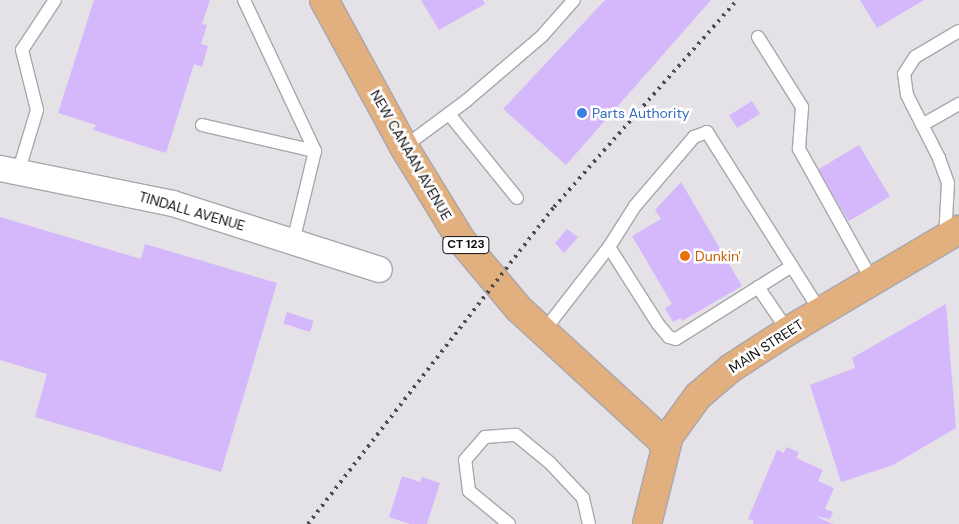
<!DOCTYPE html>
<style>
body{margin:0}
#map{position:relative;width:959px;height:524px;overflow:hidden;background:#e4e1e7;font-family:"DM Sans",sans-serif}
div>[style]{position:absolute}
.building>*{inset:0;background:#d5b8fc;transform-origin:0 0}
.roads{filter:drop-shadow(1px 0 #a9a7ac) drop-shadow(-1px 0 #a9a7ac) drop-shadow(0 1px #a9a7ac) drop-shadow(0 -1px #a9a7ac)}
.service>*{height:12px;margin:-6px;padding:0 6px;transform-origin:6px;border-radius:6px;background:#fff}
.minor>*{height:25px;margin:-12.5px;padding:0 12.5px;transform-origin:12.5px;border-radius:12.5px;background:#fff}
.primary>*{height:28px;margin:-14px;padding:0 14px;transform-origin:14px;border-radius:14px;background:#e2af7e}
.rail>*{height:4px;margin-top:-2px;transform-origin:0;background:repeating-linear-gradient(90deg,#4f4d50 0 2.5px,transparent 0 7.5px)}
.dots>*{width:14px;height:14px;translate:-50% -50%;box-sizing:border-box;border:2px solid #fff;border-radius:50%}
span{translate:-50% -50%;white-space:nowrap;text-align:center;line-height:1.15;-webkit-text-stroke:5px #fff;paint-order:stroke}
.shield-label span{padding:1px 4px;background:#fff;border:1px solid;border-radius:4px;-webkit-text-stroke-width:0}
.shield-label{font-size:12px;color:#100f11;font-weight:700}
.shop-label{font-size:14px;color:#366cbe}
.left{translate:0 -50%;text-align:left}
.street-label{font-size:14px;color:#100f11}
.food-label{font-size:14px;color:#c56008}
</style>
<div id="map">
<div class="building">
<i style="clip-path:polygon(94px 0,210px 0,202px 24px,207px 25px,201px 44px,208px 46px,202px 67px,194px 64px,166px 153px,93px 130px,96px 125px,58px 113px)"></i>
<i style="clip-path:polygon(421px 0,483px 0,485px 4px,439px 30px)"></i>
<i style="clip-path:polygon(605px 0,711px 0,566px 165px,503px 109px)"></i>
<i style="clip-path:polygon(860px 0,924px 0,877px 28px)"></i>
<i style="left:752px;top:101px;width:15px;height:27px;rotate:58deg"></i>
<i style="left:859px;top:145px;width:60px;height:48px;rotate:59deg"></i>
<i style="clip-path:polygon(681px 182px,742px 286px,682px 321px,681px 318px,673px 322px,665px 308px,672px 304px,632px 236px,661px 219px,655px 210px)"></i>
<i style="clip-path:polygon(0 217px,141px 259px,145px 244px,277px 283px,221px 472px,35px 417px,47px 374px,0 360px)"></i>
<i style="clip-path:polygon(567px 229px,578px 237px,564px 253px,555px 243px)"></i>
<i style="clip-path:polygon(946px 304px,956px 428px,893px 465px,841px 482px,810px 385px,855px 368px,852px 358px)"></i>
<i style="left:287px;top:312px;width:28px;height:12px;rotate:18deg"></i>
<i style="clip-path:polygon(786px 447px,799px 452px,796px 458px,823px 470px,818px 481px,834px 488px,825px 509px,833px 512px,830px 519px,815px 516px,833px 524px,753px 524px,754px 521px,748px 519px,777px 450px,784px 453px)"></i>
<i style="clip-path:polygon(402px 476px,420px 482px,422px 477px,440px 483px,427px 524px,410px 524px,389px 517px)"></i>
</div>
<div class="roads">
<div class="service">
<i style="left:244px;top:0;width:167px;rotate:64.8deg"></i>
<i style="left:315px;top:151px;width:94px;rotate:103.6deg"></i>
<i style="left:758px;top:37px;width:83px;rotate:57.8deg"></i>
<i style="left:802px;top:107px;width:42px;rotate:94.1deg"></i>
<i style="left:799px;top:149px;width:150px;rotate:60.9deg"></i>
<i style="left:449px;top:114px;width:108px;rotate:51deg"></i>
<i style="left:202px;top:125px;width:116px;rotate:13deg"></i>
<i style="left:922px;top:125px;width:43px;rotate:-29.6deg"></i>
<i style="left:404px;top:147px;width:77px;rotate:-36.6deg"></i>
<i style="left:466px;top:101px;width:100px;rotate:-40.5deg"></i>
<i style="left:542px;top:36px;width:48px;rotate:-48.4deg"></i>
<i style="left:18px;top:173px;width:66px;rotate:-73.2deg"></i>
<i style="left:37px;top:110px;width:62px;rotate:-104deg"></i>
<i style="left:22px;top:50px;width:60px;rotate:-56.6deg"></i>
<i style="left:945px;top:238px;width:55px;rotate:-86.9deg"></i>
<i style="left:948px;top:183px;width:27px;rotate:-110deg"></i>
<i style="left:939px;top:158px;width:71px;rotate:-116.9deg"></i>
<i style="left:907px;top:95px;width:21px;rotate:-98deg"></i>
<i style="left:904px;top:74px;width:20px;rotate:-57deg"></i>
<i style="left:915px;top:57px;width:51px;rotate:-30.6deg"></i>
<i style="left:609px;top:247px;width:91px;rotate:57.5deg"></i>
<i style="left:658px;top:324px;width:17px;rotate:50deg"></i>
<i style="left:669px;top:337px;width:7px;rotate:16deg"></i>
<i style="left:676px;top:339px;width:137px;rotate:-32.2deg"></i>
<i style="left:758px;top:287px;width:53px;rotate:55.7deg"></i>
<i style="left:543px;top:332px;width:108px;rotate:-52.2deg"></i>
<i style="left:609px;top:247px;width:49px;rotate:-57.6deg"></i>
<i style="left:635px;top:206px;width:91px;rotate:-49.5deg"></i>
<i style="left:694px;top:137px;width:14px;rotate:-21deg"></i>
<i style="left:707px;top:132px;width:212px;rotate:57.7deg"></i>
<i style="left:509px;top:524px;width:52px;rotate:-140.5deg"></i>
<i style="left:469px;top:491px;width:31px;rotate:-97deg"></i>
<i style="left:465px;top:460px;width:30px;rotate:-49deg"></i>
<i style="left:485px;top:437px;width:31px;rotate:-4deg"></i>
<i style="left:516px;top:435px;width:44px;rotate:39.5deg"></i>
<i style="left:550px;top:463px;width:48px;rotate:46.7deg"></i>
<i style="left:583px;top:498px;width:27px;rotate:77deg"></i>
</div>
<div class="minor">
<i style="left:0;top:168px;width:176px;rotate:11.5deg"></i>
<i style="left:172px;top:203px;width:217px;rotate:17.7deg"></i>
</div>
<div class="primary">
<i style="left:324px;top:0;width:167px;rotate:61.4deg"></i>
<i style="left:404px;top:147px;width:109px;rotate:58.5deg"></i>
<i style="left:461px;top:240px;width:90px;rotate:50deg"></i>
<i style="left:519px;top:309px;width:200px;rotate:42.6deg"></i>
<i style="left:647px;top:524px;width:91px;rotate:-76deg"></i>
<i style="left:669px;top:436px;width:49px;rotate:-54.1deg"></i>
<i style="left:698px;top:396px;width:43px;rotate:-40.3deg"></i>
<i style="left:731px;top:368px;width:68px;rotate:-33deg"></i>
<i style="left:788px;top:331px;width:199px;rotate:-30.6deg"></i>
</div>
</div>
<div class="rail">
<i style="left:308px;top:524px;width:401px;rotate:-52.2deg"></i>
<i style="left:554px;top:207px;width:276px;rotate:-48.5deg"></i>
</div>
<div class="dots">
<i style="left:582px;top:113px;background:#3f7fe0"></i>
<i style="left:685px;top:256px;background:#e8710a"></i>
</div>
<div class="shield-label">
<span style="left:466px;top:245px">CT 123</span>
</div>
<div class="shop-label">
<span class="left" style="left:592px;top:113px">Parts Authority</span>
</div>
<div class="street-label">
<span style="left:411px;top:155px;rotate:60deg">NEW CANAAN AVENUE</span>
<span style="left:192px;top:211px;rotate:16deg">TINDALL AVENUE</span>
<span style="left:766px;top:346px;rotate:-33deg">MAIN STREET</span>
</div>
<div class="food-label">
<span class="left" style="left:695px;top:256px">Dunkin'</span>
</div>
</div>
